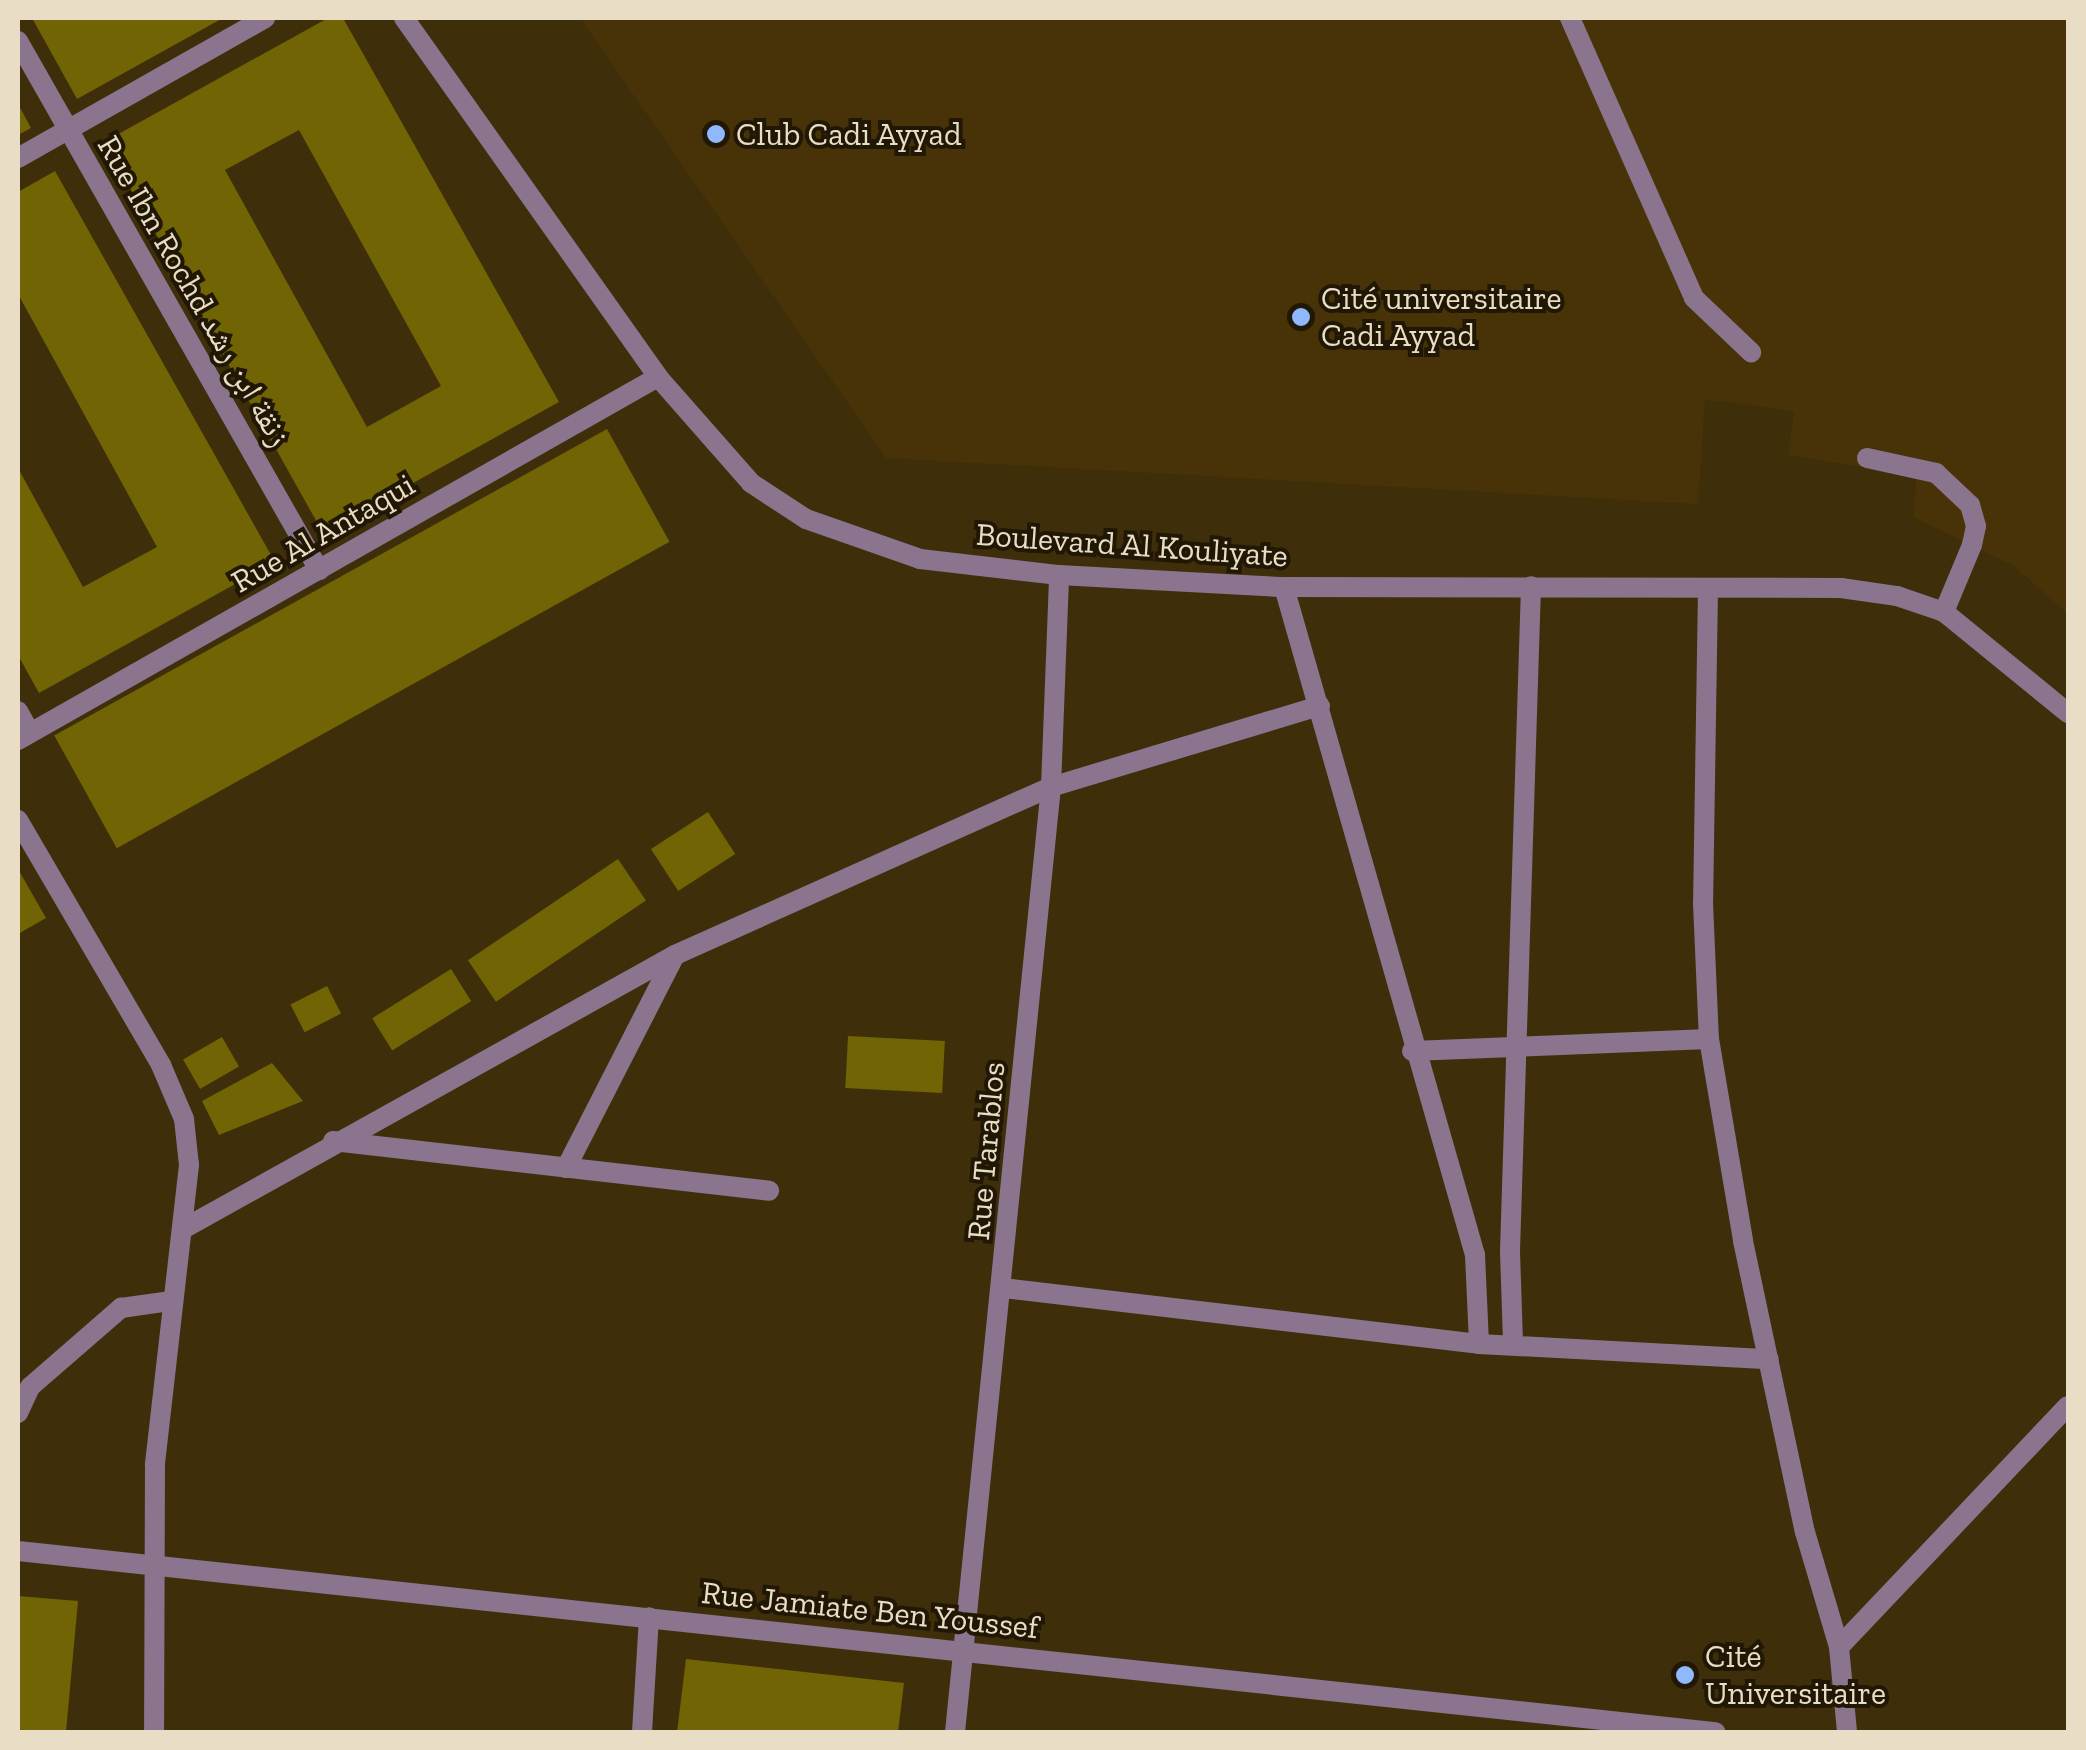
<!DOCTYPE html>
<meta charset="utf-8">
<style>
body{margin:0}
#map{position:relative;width:2086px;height:1750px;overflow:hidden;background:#3f2e0a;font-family:"Zilla Slab","Noto Naskh Arabic",serif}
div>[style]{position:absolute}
.built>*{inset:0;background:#473307}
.building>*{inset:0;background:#706404;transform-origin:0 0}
.service>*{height:20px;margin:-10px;padding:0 10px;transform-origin:10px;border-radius:10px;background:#8a748e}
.minor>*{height:20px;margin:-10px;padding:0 10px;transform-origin:10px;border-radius:10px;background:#8a748e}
.dots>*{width:28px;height:28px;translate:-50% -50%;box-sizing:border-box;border:5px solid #211705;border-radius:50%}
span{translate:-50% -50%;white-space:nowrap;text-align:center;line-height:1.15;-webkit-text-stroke:8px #211705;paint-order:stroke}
.poi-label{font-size:32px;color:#eaddc5}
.left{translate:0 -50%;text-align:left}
.street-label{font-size:32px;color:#eaddc5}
.frame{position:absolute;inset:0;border:20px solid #eaddc5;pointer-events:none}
</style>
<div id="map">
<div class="built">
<i style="clip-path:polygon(580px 18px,2068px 18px,2068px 614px,2014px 566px,1913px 517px,1917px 476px,1788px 455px,1794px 412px,1744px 404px,1705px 400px,1698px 504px,886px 458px)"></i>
</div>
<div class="building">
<i style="clip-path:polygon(32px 18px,223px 18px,77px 99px)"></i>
<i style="clip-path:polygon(evenodd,328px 18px,343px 18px,559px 402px,323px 533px,104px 142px,328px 18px,299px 130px,441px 386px,367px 427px,225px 170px,299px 130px)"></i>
<i style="clip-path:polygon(18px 104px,31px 128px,18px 135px)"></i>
<i style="clip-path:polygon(55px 171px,275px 562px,39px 693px,18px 655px,18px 468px,83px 587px,157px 547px,18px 294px,18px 192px)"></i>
<i style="left:607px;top:429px;width:129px;height:632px;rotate:61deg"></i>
<i style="left:708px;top:812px;width:50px;height:68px;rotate:57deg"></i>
<i style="left:618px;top:859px;width:50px;height:181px;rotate:56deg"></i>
<i style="clip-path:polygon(18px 869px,46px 918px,18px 934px)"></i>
<i style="left:451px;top:969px;width:38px;height:93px;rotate:58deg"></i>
<i style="left:327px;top:986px;width:31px;height:41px;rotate:63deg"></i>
<i style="left:848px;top:1036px;width:97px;height:52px;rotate:3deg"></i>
<i style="left:222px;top:1037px;width:34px;height:45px;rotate:60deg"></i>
<i style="clip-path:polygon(272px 1063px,303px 1101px,219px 1135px,202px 1101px)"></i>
<i style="clip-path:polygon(18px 1596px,78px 1601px,66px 1732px,18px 1732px)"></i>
<i style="clip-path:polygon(686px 1659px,904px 1683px,898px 1732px,677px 1732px)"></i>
</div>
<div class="service">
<i style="left:1570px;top:18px;width:306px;rotate:66.1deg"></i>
<i style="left:1694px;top:298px;width:79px;rotate:43.5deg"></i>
<i style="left:1867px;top:458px;width:71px;rotate:12.3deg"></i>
<i style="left:1936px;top:473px;width:47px;rotate:43.3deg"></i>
<i style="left:1970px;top:505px;width:22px;rotate:74deg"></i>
<i style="left:1976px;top:526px;width:19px;rotate:102deg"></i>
<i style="left:1972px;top:545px;width:73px;rotate:112.7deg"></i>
<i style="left:18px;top:1413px;width:29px;rotate:-65deg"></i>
<i style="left:30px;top:1387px;width:121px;rotate:-41deg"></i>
<i style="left:121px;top:1308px;width:49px;rotate:-8.1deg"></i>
</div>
<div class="minor">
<i style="left:404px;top:18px;width:440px;rotate:54.7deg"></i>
<i style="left:658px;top:377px;width:141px;rotate:48.7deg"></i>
<i style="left:751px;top:483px;width:66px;rotate:33.2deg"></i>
<i style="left:806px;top:519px;width:121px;rotate:19.3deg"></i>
<i style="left:920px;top:559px;width:140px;rotate:6.6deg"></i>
<i style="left:1059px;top:575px;width:225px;rotate:3.1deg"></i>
<i style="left:1284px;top:587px;width:557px;rotate:0.1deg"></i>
<i style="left:1841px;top:588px;width:57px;rotate:8.1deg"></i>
<i style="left:1897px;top:596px;width:50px;rotate:18.8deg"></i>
<i style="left:1944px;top:612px;width:160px;rotate:39.2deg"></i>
<i style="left:18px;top:41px;width:609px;rotate:60.36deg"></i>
<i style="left:18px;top:158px;width:284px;rotate:-29.5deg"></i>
<i style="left:1284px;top:587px;width:695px;rotate:74.04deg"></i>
<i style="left:1475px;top:1255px;width:89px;rotate:87.4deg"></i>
<i style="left:1708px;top:589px;width:314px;rotate:90.9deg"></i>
<i style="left:1703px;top:903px;width:136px;rotate:87.5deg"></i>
<i style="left:1709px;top:1039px;width:205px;rotate:80.4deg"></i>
<i style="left:1743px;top:1241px;width:298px;rotate:78deg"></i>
<i style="left:1805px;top:1532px;width:120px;rotate:73.5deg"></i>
<i style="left:1839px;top:1647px;width:85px;rotate:84.6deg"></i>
<i style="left:18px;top:711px;width:25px;rotate:61deg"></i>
<i style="left:18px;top:740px;width:736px;rotate:-29.56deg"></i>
<i style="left:18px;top:820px;width:284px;rotate:59.7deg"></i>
<i style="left:161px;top:1065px;width:59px;rotate:66.9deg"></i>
<i style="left:184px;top:1119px;width:46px;rotate:83.8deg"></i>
<i style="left:189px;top:1165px;width:302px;rotate:96.5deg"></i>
<i style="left:155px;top:1465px;width:267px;rotate:90.2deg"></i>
<i style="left:1412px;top:1051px;width:297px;rotate:-2.3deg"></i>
<i style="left:333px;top:1141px;width:439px;rotate:6.5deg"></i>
<i style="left:566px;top:1168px;width:239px;rotate:-62.9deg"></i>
<i style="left:183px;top:1229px;width:563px;rotate:-29.11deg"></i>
<i style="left:675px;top:955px;width:412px;rotate:-24.1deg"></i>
<i style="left:1051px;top:787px;width:281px;rotate:-16.8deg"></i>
<i style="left:1003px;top:1288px;width:479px;rotate:6.7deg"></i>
<i style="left:1479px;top:1344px;width:290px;rotate:3deg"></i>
<i style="left:1513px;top:1342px;width:91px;rotate:-91.9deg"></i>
<i style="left:1510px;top:1251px;width:665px;rotate:-88.19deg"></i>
<i style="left:18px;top:1551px;width:1707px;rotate:6.09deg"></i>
<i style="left:1839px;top:1647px;width:332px;rotate:-46.5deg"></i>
<i style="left:642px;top:1732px;width:115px;rotate:-86.5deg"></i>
<i style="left:955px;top:1732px;width:950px;rotate:-84.2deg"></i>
<i style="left:1051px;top:787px;width:212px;rotate:-87.8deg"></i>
</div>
<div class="dots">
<i style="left:716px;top:134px;background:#90b8fd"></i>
<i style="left:1301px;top:317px;background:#90b8fd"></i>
<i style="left:1685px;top:1675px;background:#90b8fd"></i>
</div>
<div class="poi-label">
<span class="left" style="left:736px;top:134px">Club Cadi Ayyad</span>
<span class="left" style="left:1321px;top:317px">Cité universitaire<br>Cadi Ayyad</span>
<span class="left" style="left:1705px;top:1675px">Cité<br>Universitaire</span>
</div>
<div class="street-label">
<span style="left:194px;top:291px;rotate:60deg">Rue Ibn Rochd زنقة ابن رشد</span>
<span style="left:323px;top:533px;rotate:-30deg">Rue Al Antaqui</span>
<span style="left:1132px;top:545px;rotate:4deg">Boulevard Al Kouliyate</span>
<span style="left:986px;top:1151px;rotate:-85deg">Rue Tarablos</span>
<span style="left:870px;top:1610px;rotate:6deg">Rue Jamiate Ben Youssef</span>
</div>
<div class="frame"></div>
</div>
